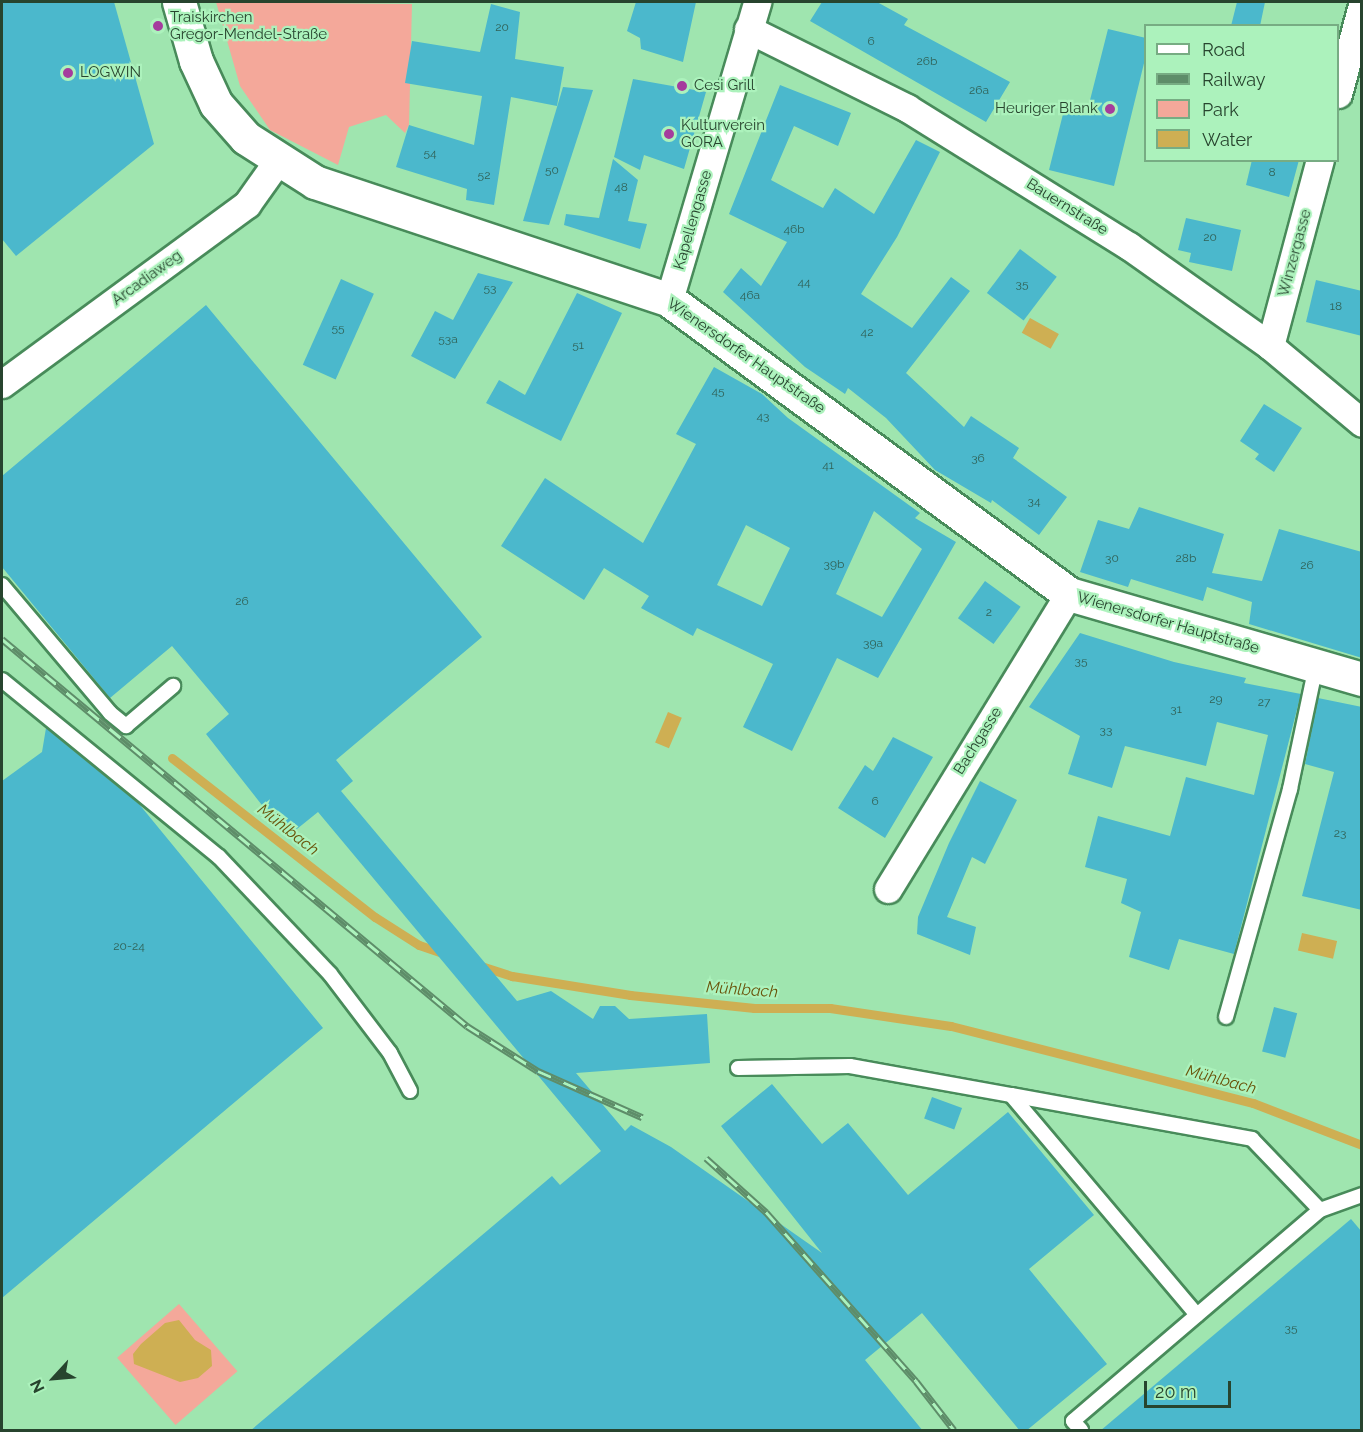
<!DOCTYPE html>
<meta charset="utf-8">
<style>
body{margin:0}
#map{position:relative;width:1363px;height:1432px;overflow:hidden;background:#9fe5af;font-family:Raleway,sans-serif}
div>[style]{position:absolute}
.green>*{inset:0;background:#f4a89a;transform-origin:0 0}
.water>*{inset:0;background:#ceaf53;transform-origin:0 0}
.stream>*{height:9px;margin:-4.5px;padding:0 4.5px;transform-origin:4.5px;border-radius:4.5px;background:#ceaf53}
.building>*{inset:0;background:#4bb8cc;transform-origin:0 0}
.roads{filter:drop-shadow(2px 0 #488b5a) drop-shadow(-2px 0 #488b5a) drop-shadow(0 2px #488b5a) drop-shadow(0 -2px #488b5a)}
.service>*{height:14px;margin:-7px;padding:0 7px;transform-origin:7px;border-radius:7px;background:#fff}
.minor>*{height:27px;margin:-13.5px;padding:0 13.5px;transform-origin:13.5px;border-radius:13.5px;background:#fff}
.tertiary>*{height:33px;margin:-16.5px;padding:0 16.5px;transform-origin:16.5px;border-radius:16.5px;background:#fff}
.rail>*{height:7px;margin-top:-3.5px;transform-origin:0;background:repeating-linear-gradient(90deg,#acf2bc 0 14px,#5e8d69 0 28px);box-sizing:border-box;border-block:2px solid #5e8d69}
.dots>*{width:16px;height:16px;translate:-50% -50%;box-sizing:border-box;border:3px solid #acf2bc;border-radius:50%}
span{translate:-50% -50%;white-space:nowrap;text-align:center;line-height:1.15;-webkit-text-stroke:4.5px #acf2bc;paint-order:stroke}
.number-label{font-size:12px;color:#306156}
.number-label span{-webkit-text-stroke-width:0}
.poi-label{font-size:15px;color:#27442e}
.left{translate:0 -50%;text-align:left}
.right{translate:-100% -50%;text-align:right}
.street-label{font-size:15px;color:#27442e}
.water-label{font-size:16px;color:#69540b;font-style:italic}
.frame{position:absolute;inset:0;border:3px solid #27442e;pointer-events:none}
.legend{position:absolute;left:1144px;top:24px;width:195px;height:138px;box-sizing:border-box;background:#acf2bc;border:2px solid #77ac83;margin:0;padding:8px 10px;list-style:none;font-size:18px;color:#27442e}
.legend li{display:flex;align-items:center;gap:12px;height:30px}
.legend b{width:30px;border:2px solid #77ac83}
.north{position:absolute;left:24px;top:1348px;width:60px;height:60px;-webkit-text-stroke:4px #acf2bc;paint-order:stroke;rotate:244deg;font-size:16px;font-weight:700;line-height:24px;text-align:center;color:#27442e}
.north::after{content:'';display:block;margin:auto;width:21px;height:27px;background:#27442e;clip-path:polygon(50% 0,100% 100%,50% 72%,0 100%)}
.scale{position:absolute;left:1144px;top:1381px;width:87px;height:27px;box-sizing:border-box;border:3px solid #27442e;border-top:0;padding-left:8px;font-size:18px;line-height:21px;white-space:nowrap;color:#27442e;-webkit-text-stroke:4px #acf2bc;paint-order:stroke}
</style>
<div id="map">
<div class="green">
<i style="clip-path:polygon(216px 2px,412px 4px,409px 125px,405px 133px,386px 115px,349px 127px,338px 165px,270px 130px,240px 86px)"></i>
<i style="left:179px;top:1304px;width:89px;height:82px;rotate:49deg"></i>
</div>
<div class="water">
<i style="left:1030px;top:318px;width:33px;height:17px;rotate:29deg"></i>
<i style="left:668px;top:712px;width:15px;height:33px;rotate:23deg"></i>
<i style="left:1302px;top:933px;width:36px;height:18px;rotate:13deg"></i>
<i style="clip-path:polygon(179px 1320px,195px 1340px,211px 1350px,212px 1366px,198px 1378px,180px 1382px,134px 1364px,133px 1354px,141px 1344px,165px 1323px)"></i>
</div>
<div class="stream">
<i style="left:172px;top:758px;width:258px;rotate:38.1deg"></i>
<i style="left:375px;top:917px;width:52px;rotate:32.5deg"></i>
<i style="left:419px;top:945px;width:24px;rotate:19deg"></i>
<i style="left:481px;top:966px;width:33px;rotate:18deg"></i>
<i style="left:512px;top:976px;width:120px;rotate:9.1deg"></i>
<i style="left:630px;top:995px;width:125px;rotate:6deg"></i>
<i style="left:754px;top:1008px;width:76px"></i>
<i style="left:830px;top:1008px;width:122px;rotate:8.5deg"></i>
<i style="left:951px;top:1026px;width:312px;rotate:14.3deg"></i>
<i style="left:1253px;top:1103px;width:117px;rotate:21.1deg"></i>
</div>
<div class="building">
<i style="clip-path:polygon(2px 2px,114px 2px,154px 144px,16px 256px,2px 239px)"></i>
<i style="clip-path:polygon(636px 2px,696px 2px,683px 62px,641px 49px,640px 38px,627px 31px)"></i>
<i style="clip-path:polygon(822px 2px,877px 2px,908px 19px,904px 25px,1010px 82px,986px 122px,810px 21px)"></i>
<i style="clip-path:polygon(1237px 2px,1265px 2px,1260px 26px,1231px 26px)"></i>
<i style="clip-path:polygon(491px 4px,520px 12px,515px 59px,564px 67px,557px 106px,511px 97px,494px 205px,466px 200px,467px 189px,396px 167px,409px 125px,474px 145px,482px 96px,405px 83px,412px 41px,480px 52px)"></i>
<i style="clip-path:polygon(1108px 29px,1146px 38px,1146px 55px,1114px 186px,1049px 170px,1065px 106px,1087px 112px)"></i>
<i style="clip-path:polygon(633px 79px,706px 92px,684px 169px,644px 155px,640px 170px,614px 157px)"></i>
<i style="clip-path:polygon(780px 85px,851px 113px,838px 146px,794px 126px,771px 180px,823px 208px,835px 188px,874px 214px,916px 140px,940px 152px,897px 237px,861px 294px,912px 328px,951px 277px,970px 291px,906px 373px,964px 427px,971px 416px,1019px 448px,1013px 458px,1067px 497px,1039px 535px,992px 500px,991px 503px,935px 470px,886px 418px,848px 388px,845px 394px,805px 367px,723px 292px,741px 268px,761px 286px,787px 242px,729px 214px)"></i>
<i style="clip-path:polygon(563px 87px,593px 90px,549px 225px,523px 221px)"></i>
<i style="clip-path:polygon(613px 159px,638px 180px,628px 221px,647px 224px,640px 249px,564px 225px,566px 214px,599px 218px)"></i>
<i style="clip-path:polygon(1252px 160px,1299px 160px,1289px 197px,1246px 185px)"></i>
<i style="clip-path:polygon(1186px 218px,1241px 230px,1232px 271px,1189px 262px,1191px 253px,1178px 250px)"></i>
<i style="left:1020px;top:249px;width:46px;height:55px;rotate:37deg"></i>
<i style="clip-path:polygon(478px 273px,513px 282px,455px 379px,411px 356px,435px 311px,453px 320px)"></i>
<i style="left:341px;top:279px;width:36px;height:94px;rotate:24deg"></i>
<i style="clip-path:polygon(1316px 280px,1362px 291px,1362px 336px,1306px 322px)"></i>
<i style="clip-path:polygon(577px 293px,622px 313px,561px 441px,486px 403px,499px 380px,525px 395px)"></i>
<i style="clip-path:polygon(206px 305px,482px 637px,336px 760px,353px 781px,341px 791px,517px 1001px,551px 991px,593px 1019px,600px 1006px,615px 1006px,629px 1019px,707px 1014px,710px 1063px,576px 1073px,625px 1131px,631px 1125px,671px 1147px,822px 1253px,721px 1126px,772px 1084px,822px 1144px,848px 1123px,908px 1195px,1008px 1112px,1094px 1215px,1029px 1269px,1107px 1364px,1026px 1431px,1020px 1431px,922px 1313px,865px 1360px,923px 1431px,250px 1431px,552px 1176px,560px 1185px,601px 1151px,318px 812px,287px 837px,206px 734px,229px 714px,172px 646px,110px 698px,2px 567px,2px 476px)"></i>
<i style="clip-path:polygon(evenodd,714px 367px,762px 394px,788px 418px,920px 513px,915px 518px,956px 542px,878px 678px,837px 658px,792px 751px,743px 727px,773px 664px,697px 628px,693px 636px,641px 608px,649px 596px,604px 568px,584px 600px,501px 546px,545px 478px,643px 543px,696px 444px,676px 434px,714px 367px,874px 511px,922px 549px,882px 617px,836px 594px,874px 511px,714px 367px,746px 525px,790px 548px,762px 606px,717px 585px,746px 525px)"></i>
<i style="clip-path:polygon(1264px 404px,1302px 428px,1274px 472px,1255px 459px,1259px 454px,1240px 441px)"></i>
<i style="clip-path:polygon(1139px 507px,1224px 534px,1212px 573px,1262px 581px,1279px 529px,1362px 552px,1362px 658px,1249px 624px,1252px 602px,1207px 587px,1203px 601px,1131px 579px,1128px 587px,1080px 572px,1098px 520px,1129px 529px)"></i>
<i style="left:985px;top:581px;width:44px;height:46px;rotate:36deg"></i>
<i style="clip-path:polygon(1080px 633px,1174px 662px,1246px 678px,1244px 683px,1301px 694px,1234px 954px,1179px 939px,1169px 970px,1129px 957px,1141px 912px,1121px 903px,1127px 879px,1085px 867px,1098px 816px,1170px 836px,1186px 777px,1254px 795px,1268px 735px,1217px 722px,1206px 766px,1125px 746px,1112px 788px,1068px 774px,1080px 736px,1029px 707px)"></i>
<i style="clip-path:polygon(1318px 698px,1362px 707px,1362px 910px,1302px 896px,1334px 772px,1305px 764px)"></i>
<i style="clip-path:polygon(46px 728px,139px 804px,323px 1028px,2px 1298px,2px 781px,42px 752px)"></i>
<i style="clip-path:polygon(893px 737px,933px 757px,885px 838px,838px 808px,865px 765px,873px 771px)"></i>
<i style="clip-path:polygon(980px 781px,1017px 800px,985px 864px,972px 857px,947px 917px,976px 927px,970px 955px,917px 934px,918px 917px,949px 843px)"></i>
<i style="left:1274px;top:1007px;width:24px;height:46px;rotate:15deg"></i>
<i style="left:932px;top:1097px;width:32px;height:23px;rotate:20deg"></i>
<i style="clip-path:polygon(1351px 1219px,1362px 1232px,1362px 1431px,1100px 1431px)"></i>
</div>
<div class="roads">
<div class="service">
<i style="left:2px;top:585px;width:167px;rotate:49.8deg"></i>
<i style="left:110px;top:713px;width:21px;rotate:39deg"></i>
<i style="left:126px;top:726px;width:62px;rotate:-40.4deg"></i>
<i style="left:2px;top:680px;width:280px;rotate:39.2deg"></i>
<i style="left:219px;top:857px;width:161px;rotate:46.5deg"></i>
<i style="left:330px;top:974px;width:99px;rotate:52.8deg"></i>
<i style="left:390px;top:1053px;width:43px;rotate:62.2deg"></i>
<i style="left:1226px;top:1017px;width:237px;rotate:-74.3deg"></i>
<i style="left:1290px;top:789px;width:126px;rotate:-78.1deg"></i>
<i style="left:738px;top:1068px;width:112px;rotate:-1deg"></i>
<i style="left:850px;top:1066px;width:164px;rotate:10.2deg"></i>
<i style="left:1197px;top:1315px;width:288px;rotate:-130.2deg"></i>
<i style="left:1011px;top:1095px;width:245px;rotate:10.3deg"></i>
<i style="left:1252px;top:1139px;width:98px;rotate:46.2deg"></i>
<i style="left:1081px;top:1430px;width:12px;rotate:-132deg"></i>
<i style="left:1073px;top:1421px;width:325px;rotate:-40.5deg"></i>
<i style="left:1320px;top:1210px;width:45px;rotate:-19.7deg"></i>
</div>
<div class="minor">
<i style="left:748px;top:29px;width:178px;rotate:26.4deg"></i>
<i style="left:907px;top:108px;width:261px;rotate:31.9deg"></i>
<i style="left:1129px;top:246px;width:173px;rotate:35.3deg"></i>
<i style="left:1270px;top:346px;width:120px;rotate:39.9deg"></i>
<i style="left:1338px;top:94px;width:92px;rotate:-74.9deg"></i>
<i style="left:669px;top:300px;width:311px;rotate:-73.5deg"></i>
<i style="left:1270px;top:346px;width:193px;rotate:-75deg"></i>
<i style="left:2px;top:384px;width:304px;rotate:-36.3deg"></i>
<i style="left:247px;top:204px;width:55px;rotate:-54.6deg"></i>
<i style="left:888px;top:889px;width:346px;rotate:-58.5deg"></i>
</div>
<div class="tertiary">
<i style="left:179px;top:2px;width:61px;rotate:73.9deg"></i>
<i style="left:196px;top:61px;width:47px;rotate:65.1deg"></i>
<i style="left:216px;top:104px;width:45px;rotate:48.6deg"></i>
<i style="left:246px;top:138px;width:82px;rotate:32.5deg"></i>
<i style="left:315px;top:182px;width:373px;rotate:18.4deg"></i>
<i style="left:669px;top:300px;width:496px;rotate:36.3deg"></i>
<i style="left:1069px;top:594px;width:305px;rotate:16.2deg"></i>
</div>
</div>
<div class="rail">
<i style="left:2px;top:639px;width:605px;rotate:39.77deg"></i>
<i style="left:467px;top:1026px;width:84px;rotate:32.4deg"></i>
<i style="left:538px;top:1071px;width:114px;rotate:23.9deg"></i>
<i style="left:706px;top:1158px;width:81px;rotate:42deg"></i>
<i style="left:766px;top:1212px;width:226px;rotate:48.4deg"></i>
<i style="left:916px;top:1381px;width:62px;rotate:52.2deg"></i>
</div>
<div class="dots">
<i style="left:158px;top:26px;background:#a53c9d"></i>
<i style="left:68px;top:73px;background:#a53c9d"></i>
<i style="left:682px;top:86px;background:#a53c9d"></i>
<i style="left:1110px;top:109px;background:#a53c9d"></i>
<i style="left:669px;top:134px;background:#a53c9d"></i>
</div>
<div class="number-label">
<span style="left:502px;top:28px">20</span>
<span style="left:871px;top:42px">6</span>
<span style="left:927px;top:62px">26b</span>
<span style="left:979px;top:91px">26a</span>
<span style="left:430px;top:154px">54</span>
<span style="left:552px;top:171px">50</span>
<span style="left:1272px;top:173px">8</span>
<span style="left:484px;top:176px">52</span>
<span style="left:621px;top:188px">48</span>
<span style="left:794px;top:230px">46b</span>
<span style="left:1210px;top:238px">20</span>
<span style="left:804px;top:283px">44</span>
<span style="left:1022px;top:285px">35</span>
<span style="left:490px;top:289px">53</span>
<span style="left:750px;top:296px">46a</span>
<span style="left:1336px;top:307px">18</span>
<span style="left:338px;top:329px">55</span>
<span style="left:867px;top:333px">42</span>
<span style="left:448px;top:340px">53a</span>
<span style="left:578px;top:346px">51</span>
<span style="left:718px;top:392px">45</span>
<span style="left:763px;top:417px">43</span>
<span style="left:978px;top:459px">36</span>
<span style="left:828px;top:466px">41</span>
<span style="left:1034px;top:502px">34</span>
<span style="left:1112px;top:559px">30</span>
<span style="left:1186px;top:559px">28b</span>
<span style="left:834px;top:565px">39b</span>
<span style="left:1307px;top:566px">26</span>
<span style="left:242px;top:602px">26</span>
<span style="left:989px;top:613px">2</span>
<span style="left:873px;top:644px">39a</span>
<span style="left:1081px;top:662px">35</span>
<span style="left:1216px;top:700px">29</span>
<span style="left:1264px;top:703px">27</span>
<span style="left:1176px;top:710px">31</span>
<span style="left:1106px;top:731px">33</span>
<span style="left:875px;top:802px">6</span>
<span style="left:1340px;top:834px">23</span>
<span style="left:129px;top:947px">20-24</span>
<span style="left:1291px;top:1329px">35</span>
</div>
<div class="poi-label">
<span class="left" style="left:170px;top:26px">Traiskirchen<br>Gregor-Mendel-Straße</span>
<span class="left" style="left:80px;top:73px">LOGWIN</span>
<span class="left" style="left:694px;top:86px">Cesi Grill</span>
<span class="right" style="left:1098px;top:109px">Heuriger Blank</span>
<span class="left" style="left:681px;top:134px">Kulturverein<br>GORA</span>
</div>
<div class="street-label">
<span style="left:1067px;top:207px;rotate:32deg">Bauernstraße</span>
<span style="left:693px;top:220px;rotate:-74deg">Kapellengasse</span>
<span style="left:1295px;top:253px;rotate:-75deg">Winzergasse</span>
<span style="left:147px;top:278px;rotate:-36deg">Arcadiaweg</span>
<span style="left:746px;top:356px;rotate:35deg">Wienersdorfer Hauptstraße</span>
<span style="left:1168px;top:623px;rotate:16deg">Wienersdorfer Hauptstraße</span>
<span style="left:978px;top:741px;rotate:-58deg">Bachgasse</span>
</div>
<div class="water-label">
<span style="left:288px;top:830px;rotate:38deg">Mühlbach</span>
<span style="left:742px;top:990px;rotate:4deg">Mühlbach</span>
<span style="left:1221px;top:1080px;rotate:15deg">Mühlbach</span>
</div>
<div class="frame"></div>
<ul class="legend">
<li><b style="height:8px;background:#fff"></b>Road</li>
<li><b style="height:8px;background:#5e8d69"></b>Railway</li>
<li><b style="height:16px;background:#f4a89a"></b>Park</li>
<li><b style="height:16px;background:#ceaf53"></b>Water</li>
</ul>
<div class="north">N</div>
<div class="scale">20 m</div>
</div>
